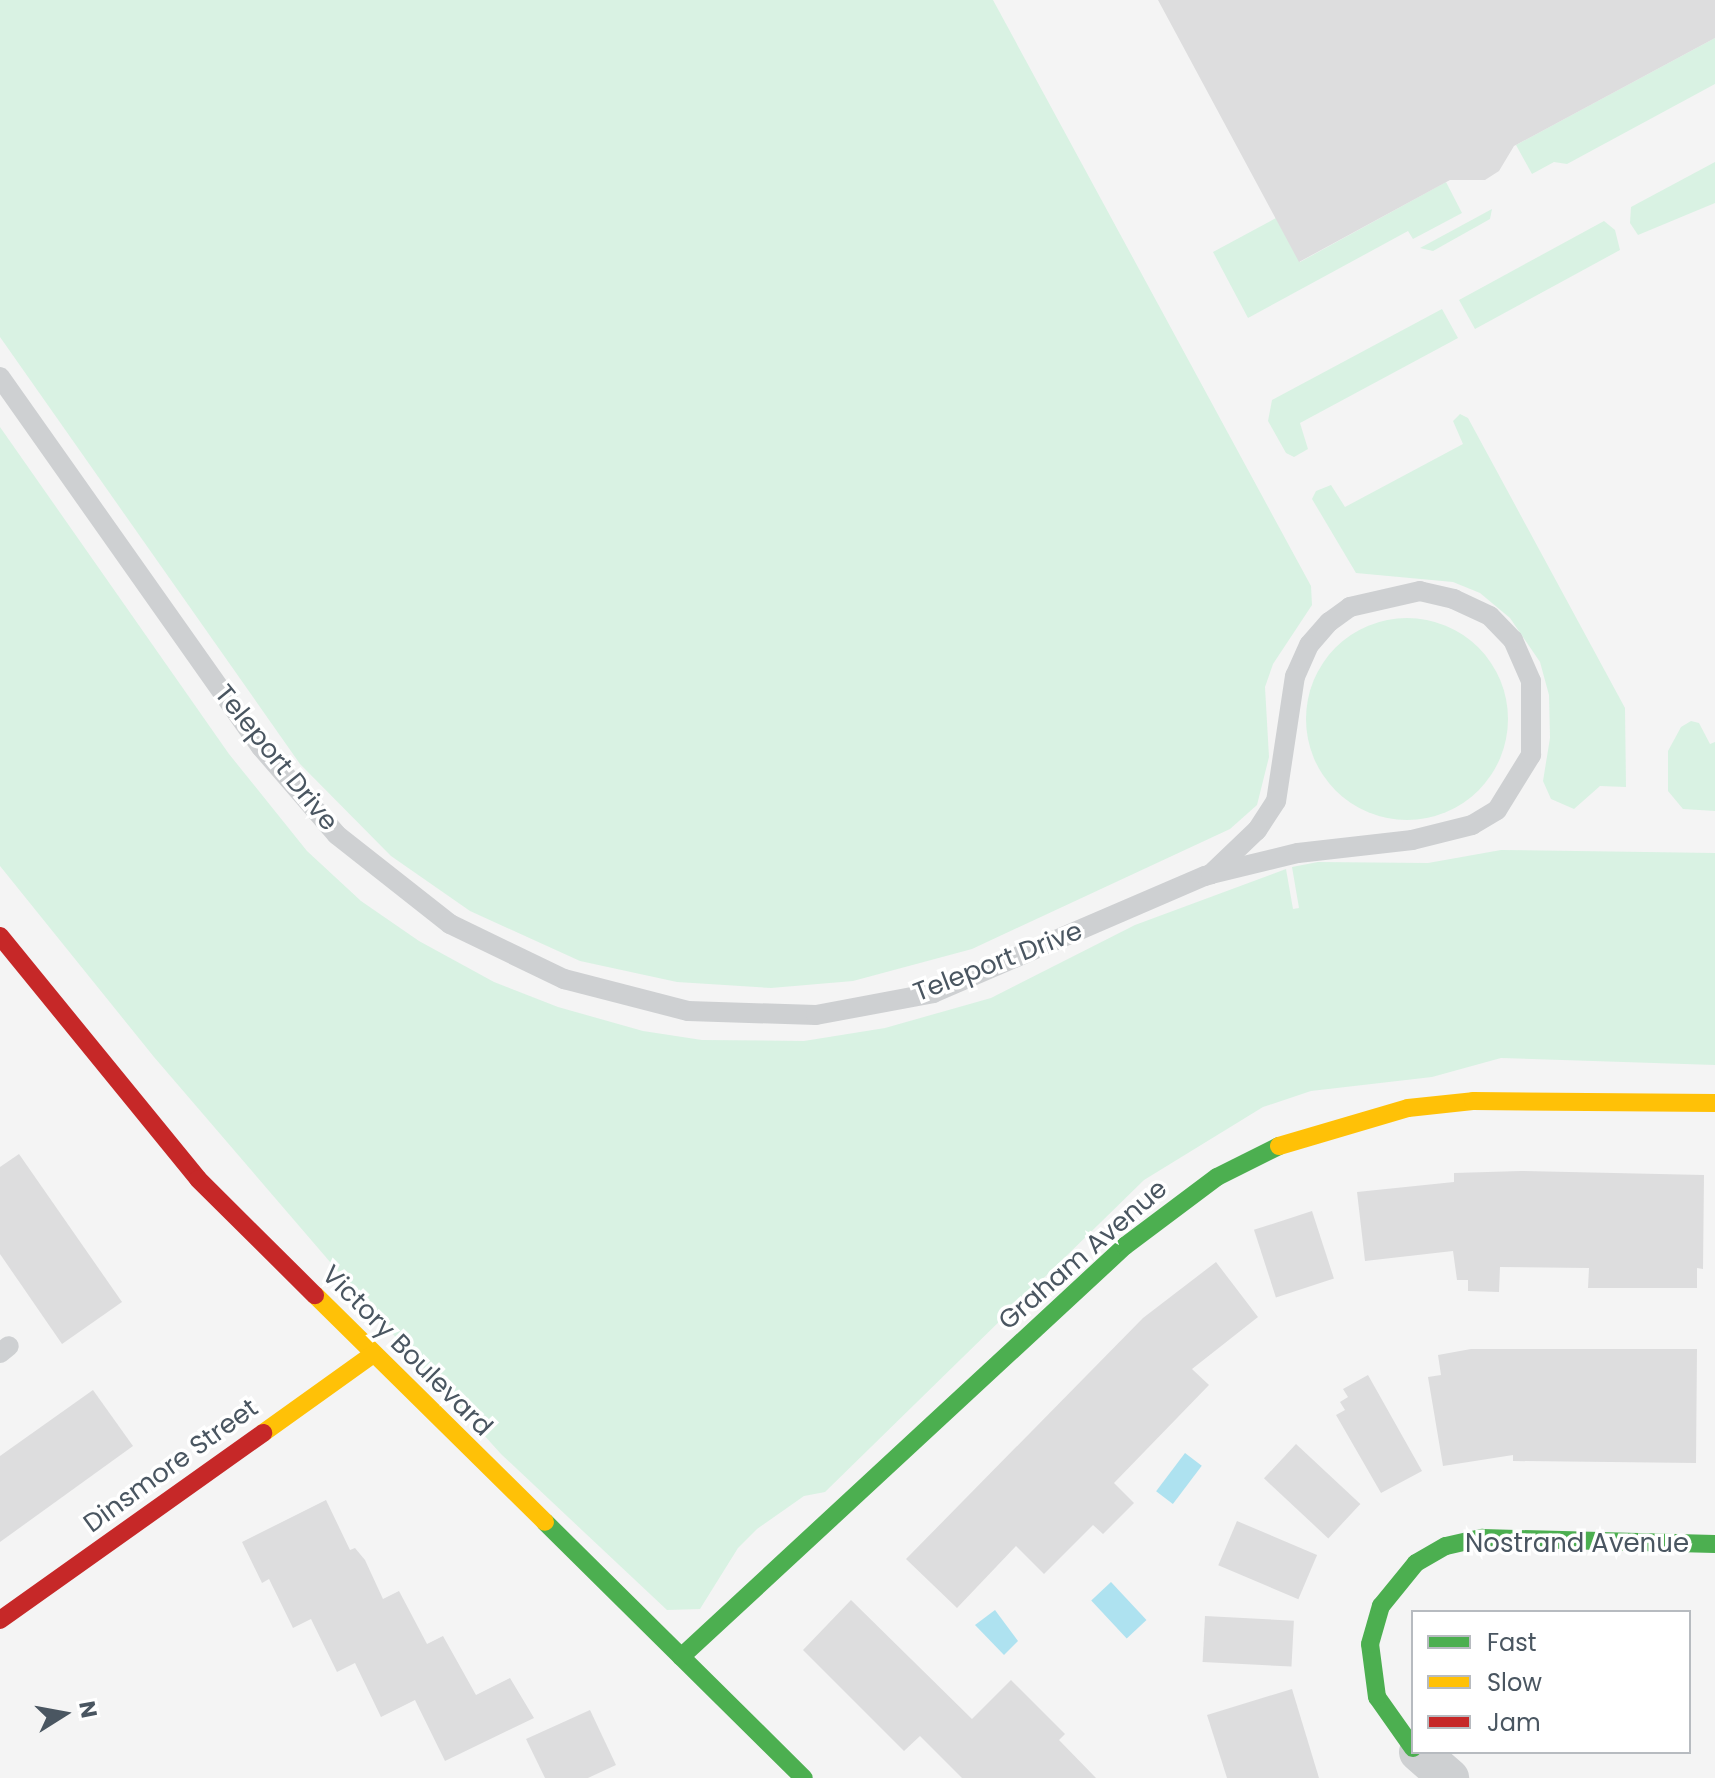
<!DOCTYPE html>
<style>
body{margin:0}
#map{position:relative;width:1715px;height:1778px;overflow:hidden;background:#f4f4f4;font-family:Poppins,sans-serif}
div>[style]{position:absolute}
.green>*{inset:0;background:#d9f2e3}
.round{border-radius:50%}
.water>*{inset:0;background:#aee2f0;transform-origin:0 0}
.building>*{inset:0;background:#ddddde;transform-origin:0 0}
.lane>*{height:20px;margin:-10px;padding:0 10px;transform-origin:10px;border-radius:10px;background:#ced0d2}
.street>*{height:40px;margin:-20px;padding:0 20px;transform-origin:20px;border-radius:20px;background:#ced0d2}
.fast>*{height:18px;margin:-9px;padding:0 9px;transform-origin:9px;border-radius:9px;background:#4caf50}
.slow>*{height:18px;margin:-9px;padding:0 9px;transform-origin:9px;border-radius:9px;background:#ffc107}
.jam>*{height:18px;margin:-9px;padding:0 9px;transform-origin:9px;border-radius:9px;background:#c62828}
span{translate:-50% -50%;white-space:nowrap;text-align:center;line-height:1.15;-webkit-text-stroke:7px #fff;paint-order:stroke}
.street-label{font-size:26px;color:#4a5661}
.legend{position:absolute;left:1411px;top:1610px;width:280px;height:144px;box-sizing:border-box;background:#fff;border:2px solid #b7bbc0;margin:0;padding:10px 14px;list-style:none;font-size:24px;color:#4a5661}
.legend li{display:flex;align-items:center;gap:16px;height:40px}
.legend b{width:40px;border:2px solid #b7bbc0}
.north{position:absolute;left:24px;top:1674px;width:80px;height:80px;-webkit-text-stroke:6px #fff;paint-order:stroke;rotate:79deg;font-size:22px;font-weight:700;line-height:32px;text-align:center;color:#4a5661}
.north::after{content:'';display:block;margin:auto;width:28px;height:36px;background:#4a5661;clip-path:polygon(50% 0,100% 100%,50% 72%,0 100%)}
</style>
<div id="map">
<div class="green">
<i style="clip-path:polygon(0 0,993px 0,1311px 586px,1312px 605px,1273px 664px,1265px 687px,1269px 757px,1257px 805px,1230px 829px,972px 949px,853px 981px,771px 988px,677px 982px,580px 961px,470px 911px,391px 856px,300px 764px,0 337px)"></i>
<i style="clip-path:polygon(1715px 38px,1715px 84px,1567px 164px,1554px 162px,1532px 174px,1516px 145px)"></i>
<i style="clip-path:polygon(1715px 162px,1715px 203px,1638px 235px,1630px 223px,1631px 207px)"></i>
<i style="clip-path:polygon(1446px 182px,1462px 213px,1413px 239px,1408px 231px,1248px 318px,1213px 252px,1276px 218px,1300px 262px)"></i>
<i style="clip-path:polygon(1492px 209px,1490px 219px,1433px 251px,1420px 248px)"></i>
<i style="clip-path:polygon(1604px 221px,1615px 230px,1620px 250px,1475px 329px,1459px 300px)"></i>
<i style="clip-path:polygon(1442px 309px,1458px 338px,1300px 423px,1308px 449px,1294px 457px,1286px 453px,1268px 421px,1272px 400px)"></i>
<i style="clip-path:polygon(1460px 414px,1468px 418px,1625px 708px,1626px 787px,1600px 786px,1574px 809px,1551px 799px,1543px 781px,1550px 738px,1549px 695px,1540px 662px,1510px 618px,1480px 593px,1453px 582px,1356px 573px,1312px 499px,1316px 491px,1331px 485px,1345px 507px,1463px 444px,1453px 421px)"></i>
<i style="clip-path:polygon(0 427px,229px 754px,307px 851px,361px 901px,419px 941px,494px 982px,558px 1007px,643px 1031px,702px 1040px,804px 1041px,885px 1028px,991px 998px,1135px 925px,1286px 869px,1293px 909px,1299px 908px,1292px 867px,1318px 862px,1428px 863px,1501px 850px,1715px 853px,1715px 1065px,1501px 1058px,1432px 1077px,1311px 1091px,1263px 1107px,1144px 1180px,825px 1492px,804px 1496px,757px 1529px,738px 1548px,700px 1609px,667px 1610px,501px 1454px,373px 1312px,154px 1057px,0 866px)"></i>
<i class="round" style="left:1306px;top:618px;width:202px;height:202px"></i>
<i style="clip-path:polygon(1691px 721px,1699px 723px,1710px 744px,1715px 742px,1715px 811px,1683px 809px,1668px 791px,1668px 751px,1681px 727px)"></i>
</div>
<div class="water">
<i style="left:1185px;top:1453px;width:21px;height:48px;rotate:37deg"></i>
<i style="left:1111px;top:1582px;width:52px;height:27px;rotate:47deg"></i>
<i style="clip-path:polygon(995px 1610px,1018px 1641px,1004px 1655px,975px 1625px)"></i>
</div>
<div class="building">
<i style="clip-path:polygon(1158px 0,1715px 0,1715px 38px,1514px 146px,1499px 171px,1485px 180px,1450px 180px,1299px 262px)"></i>
<i style="clip-path:polygon(19px 1154px,122px 1302px,62px 1344px,0 1254px,0 1167px)"></i>
<i style="clip-path:polygon(1521px 1171px,1704px 1175px,1703px 1269px,1697px 1268px,1697px 1288px,1588px 1288px,1589px 1268px,1500px 1267px,1499px 1292px,1468px 1291px,1468px 1280px,1457px 1280px,1453px 1251px,1365px 1261px,1357px 1192px,1454px 1182px,1454px 1173px)"></i>
<i style="left:1312px;top:1211px;width:71px;height:61px;rotate:72deg"></i>
<i style="clip-path:polygon(1216px 1262px,1258px 1317px,1192px 1369px,1209px 1385px,1114px 1483px,1134px 1503px,1103px 1534px,1093px 1525px,1044px 1574px,1016px 1546px,957px 1608px,906px 1559px,1143px 1318px)"></i>
<i style="clip-path:polygon(1471px 1349px,1697px 1349px,1696px 1463px,1513px 1461px,1513px 1455px,1443px 1466px,1428px 1377px,1441px 1375px,1438px 1355px)"></i>
<i style="clip-path:polygon(1368px 1375px,1422px 1471px,1381px 1493px,1336px 1415px,1345px 1410px,1340px 1402px,1348px 1397px,1343px 1389px)"></i>
<i style="clip-path:polygon(93px 1390px,133px 1446px,0 1542px,0 1456px)"></i>
<i style="left:1296px;top:1444px;width:88px;height:47px;rotate:43deg"></i>
<i style="clip-path:polygon(326px 1500px,350px 1550px,355px 1548px,365px 1560px,383px 1599px,399px 1591px,427px 1644px,443px 1636px,476px 1695px,510px 1678px,534px 1718px,445px 1761px,415px 1700px,381px 1717px,355px 1663px,337px 1672px,311px 1619px,293px 1628px,269px 1579px,262px 1583px,242px 1542px)"></i>
<i style="left:1237px;top:1521px;width:87px;height:48px;rotate:23deg"></i>
<i style="clip-path:polygon(851px 1600px,972px 1719px,1011px 1680px,1065px 1734px,1059px 1740px,1096px 1778px,962px 1778px,920px 1736px,904px 1751px,803px 1650px)"></i>
<i style="left:1205px;top:1616px;width:89px;height:46px;rotate:3deg"></i>
<i style="clip-path:polygon(1292px 1689px,1319px 1778px,1227px 1778px,1207px 1715px)"></i>
<i style="clip-path:polygon(590px 1710px,616px 1765px,588px 1778px,545px 1778px,526px 1739px)"></i>
</div>
<div class="lane">
<i style="left:0;top:377px;width:453px;rotate:54.8deg"></i>
<i style="left:261px;top:747px;width:116px;rotate:49.2deg"></i>
<i style="left:337px;top:835px;width:144px;rotate:38.2deg"></i>
<i style="left:450px;top:924px;width:127px;rotate:25.8deg"></i>
<i style="left:564px;top:979px;width:128px;rotate:14.5deg"></i>
<i style="left:688px;top:1011px;width:128px;rotate:1.8deg"></i>
<i style="left:816px;top:1015px;width:119px;rotate:-10.6deg"></i>
<i style="left:933px;top:993px;width:296px;rotate:-23.3deg"></i>
<i style="left:1205px;top:876px;width:6px;rotate:-18deg"></i>
<i style="left:1211px;top:874px;width:89px;rotate:-13.6deg"></i>
<i style="left:1298px;top:853px;width:115px;rotate:-6.5deg"></i>
<i style="left:1412px;top:840px;width:62px;rotate:-14deg"></i>
<i style="left:1472px;top:825px;width:29px;rotate:-31deg"></i>
<i style="left:1497px;top:810px;width:65px;rotate:-58.3deg"></i>
<i style="left:1531px;top:755px;width:74px;rotate:-90deg"></i>
<i style="left:1531px;top:681px;width:45px;rotate:-113.7deg"></i>
<i style="left:1513px;top:640px;width:33px;rotate:-134deg"></i>
<i style="left:1490px;top:616px;width:40px;rotate:-155deg"></i>
<i style="left:1454px;top:599px;width:35px;rotate:-167deg"></i>
<i style="left:1420px;top:591px;width:72px;rotate:167.1deg"></i>
<i style="left:1350px;top:607px;width:26px;rotate:144deg"></i>
<i style="left:1329px;top:622px;width:30px;rotate:131deg"></i>
<i style="left:1309px;top:645px;width:34px;rotate:114deg"></i>
<i style="left:1295px;top:676px;width:126px;rotate:98.6deg"></i>
<i style="left:1276px;top:801px;width:35px;rotate:123deg"></i>
<i style="left:1257px;top:830px;width:64px;rotate:136.3deg"></i>
<i style="left:0;top:1353px;width:11px;rotate:-38deg"></i>
</div>
<div class="street">
<i style="left:1419px;top:1752px;width:40px;rotate:41deg"></i>
</div>
<div class="fast">
<i style="left:545px;top:1522px;width:364px;rotate:44.7deg"></i>
<i style="left:681px;top:1657px;width:605px;rotate:-42.79deg"></i>
<i style="left:1125px;top:1246px;width:115px;rotate:-36.9deg"></i>
<i style="left:1217px;top:1177px;width:69px;rotate:-26.6deg"></i>
<i style="left:1413px;top:1748px;width:62px;rotate:-125.2deg"></i>
<i style="left:1377px;top:1697px;width:53px;rotate:-97.5deg"></i>
<i style="left:1370px;top:1644px;width:40px;rotate:-74deg"></i>
<i style="left:1381px;top:1606px;width:55px;rotate:-50.9deg"></i>
<i style="left:1416px;top:1563px;width:34px;rotate:-30deg"></i>
<i style="left:1446px;top:1546px;width:37px;rotate:-13deg"></i>
<i style="left:1482px;top:1538px;width:233px;rotate:1.5deg"></i>
</div>
<div class="slow">
<i style="left:1279px;top:1146px;width:134px;rotate:-16.4deg"></i>
<i style="left:1408px;top:1108px;width:65px;rotate:-6.1deg"></i>
<i style="left:1473px;top:1101px;width:242px;rotate:0.5deg"></i>
<i style="left:315px;top:1295px;width:323px;rotate:44.6deg"></i>
<i style="left:263px;top:1433px;width:134px;rotate:-35.6deg"></i>
</div>
<div class="jam">
<i style="left:0;top:936px;width:313px;rotate:50.8deg"></i>
<i style="left:198px;top:1179px;width:165px;rotate:44.8deg"></i>
<i style="left:0;top:1620px;width:323px;rotate:-35.4deg"></i>
</div>
<div class="street-label">
<span style="left:276px;top:758px;rotate:51deg">Teleport Drive</span>
<span style="left:998px;top:962px;rotate:-21deg">Teleport Drive</span>
<span style="left:1083px;top:1255px;rotate:-41deg">Graham Avenue</span>
<span style="left:407px;top:1351px;rotate:45deg">Victory Boulevard</span>
<span style="left:171px;top:1466px;rotate:-36deg">Dinsmore Street</span>
<span style="left:1577px;top:1544px">Nostrand Avenue</span>
</div>
<ul class="legend">
<li><b style="height:10px;background:#4caf50"></b>Fast</li>
<li><b style="height:10px;background:#ffc107"></b>Slow</li>
<li><b style="height:10px;background:#c62828"></b>Jam</li>
</ul>
<div class="north">N</div>
</div>
